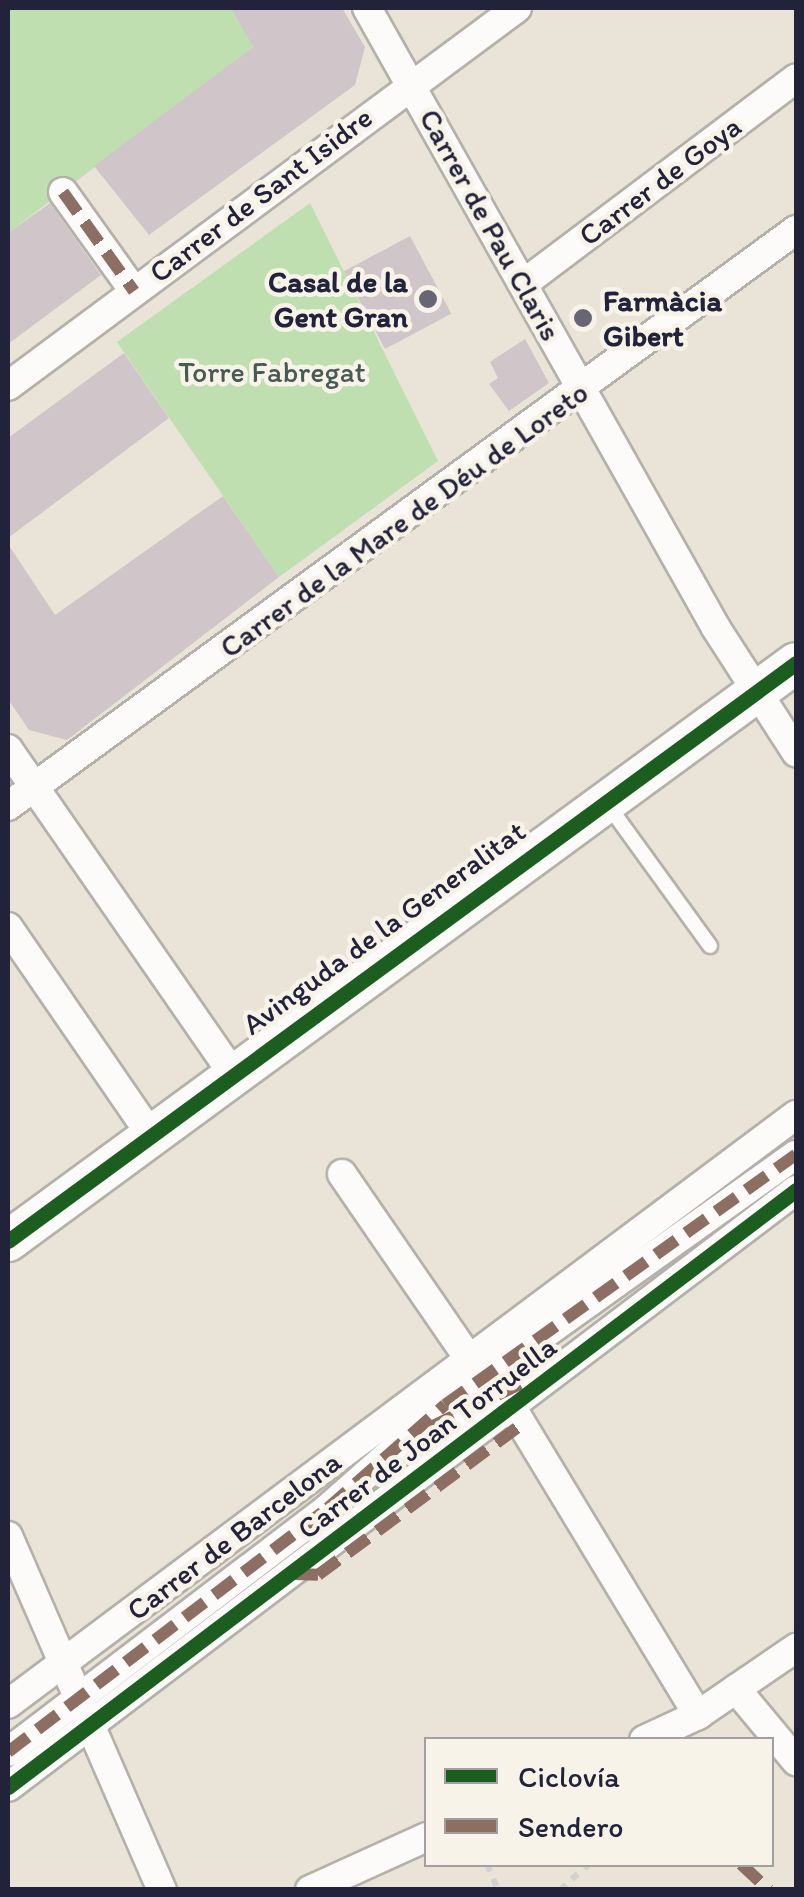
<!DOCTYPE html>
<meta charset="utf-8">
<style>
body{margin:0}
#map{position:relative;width:804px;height:1897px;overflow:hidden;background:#e9e4d7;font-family:Itim,sans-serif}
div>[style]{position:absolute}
.green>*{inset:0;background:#bfdfb0}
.building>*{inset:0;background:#d0c6c9;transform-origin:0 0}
.path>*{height:6px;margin-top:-3px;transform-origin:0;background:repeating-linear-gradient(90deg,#d3d2d0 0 8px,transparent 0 16px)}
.roads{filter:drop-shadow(2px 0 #b4b0aa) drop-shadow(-2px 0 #b4b0aa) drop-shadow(0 2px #b4b0aa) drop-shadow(0 -2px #b4b0aa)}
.lane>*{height:14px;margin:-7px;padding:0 7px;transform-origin:7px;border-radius:7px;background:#fcfbf9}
.street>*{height:28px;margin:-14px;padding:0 14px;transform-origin:14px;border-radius:14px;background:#fcfbf9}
.secondary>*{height:40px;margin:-20px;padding:0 20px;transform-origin:20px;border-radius:20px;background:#fcfbf9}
.quiet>*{height:12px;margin-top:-6px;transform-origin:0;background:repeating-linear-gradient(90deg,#8d6e63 0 25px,transparent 0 37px)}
.cycleway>*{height:15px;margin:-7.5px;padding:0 7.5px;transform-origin:7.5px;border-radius:7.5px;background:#1b5e20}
.dots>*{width:28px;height:28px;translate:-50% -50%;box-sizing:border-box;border:5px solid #f7f3e8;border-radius:50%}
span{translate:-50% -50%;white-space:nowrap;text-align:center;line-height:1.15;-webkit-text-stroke:9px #f7f3e8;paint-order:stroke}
.street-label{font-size:30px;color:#22223b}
.poi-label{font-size:30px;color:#22223b;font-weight:700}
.right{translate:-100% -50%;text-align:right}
.left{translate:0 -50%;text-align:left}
.park-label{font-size:30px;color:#475a54}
.frame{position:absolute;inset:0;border:10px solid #22223b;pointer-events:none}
.legend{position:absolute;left:424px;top:1737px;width:350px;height:130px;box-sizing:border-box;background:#f7f3e8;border:2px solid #a29fa3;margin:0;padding:12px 18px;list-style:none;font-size:30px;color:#22223b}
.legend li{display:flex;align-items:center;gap:20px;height:50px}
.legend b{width:50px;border:2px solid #a29fa3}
</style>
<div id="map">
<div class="green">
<i style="clip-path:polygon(8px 8px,232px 8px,253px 47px,8px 233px)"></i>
<i style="clip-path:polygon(310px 203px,438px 461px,279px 577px,117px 342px)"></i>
</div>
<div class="building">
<i style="clip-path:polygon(231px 8px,342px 8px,365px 47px,355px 85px,149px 235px,94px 166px,253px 47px)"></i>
<i style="clip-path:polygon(50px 203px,101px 275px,8px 344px,8px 233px)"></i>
<i style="left:410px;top:236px;width:88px;height:75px;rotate:62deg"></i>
<i style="clip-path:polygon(525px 339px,549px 383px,509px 411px,489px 384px,498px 378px,490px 362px)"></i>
<i style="clip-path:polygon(124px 353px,169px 418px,8px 538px,8px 438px)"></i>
<i style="clip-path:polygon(223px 496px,279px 577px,67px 740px,29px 730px,8px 699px,8px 544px,55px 615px)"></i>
</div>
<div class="path">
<i style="left:487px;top:1864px;width:28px;rotate:67deg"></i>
<i style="left:560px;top:1890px;width:39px;rotate:-42deg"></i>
</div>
<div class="roads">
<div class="lane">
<i style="left:608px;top:805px;width:174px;rotate:54.1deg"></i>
</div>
<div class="street">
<i style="left:367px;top:8px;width:711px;rotate:60.62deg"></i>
<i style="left:716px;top:628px;width:148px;rotate:57.2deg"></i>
<i style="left:63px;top:192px;width:122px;rotate:54.4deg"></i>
<i style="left:523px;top:284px;width:342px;rotate:-37deg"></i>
<i style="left:8px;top:386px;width:634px;rotate:-36.6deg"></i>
<i style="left:8px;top:749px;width:395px;rotate:55.3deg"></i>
<i style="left:8px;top:806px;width:976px;rotate:-36.17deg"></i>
<i style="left:8px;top:927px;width:252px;rotate:55.5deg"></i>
<i style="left:342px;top:1174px;width:226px;rotate:55.5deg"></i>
<i style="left:512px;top:1408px;width:359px;rotate:58.8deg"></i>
<i style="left:446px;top:1419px;width:92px;rotate:-25.7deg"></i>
<i style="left:8px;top:1536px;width:386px;rotate:66.5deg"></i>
<i style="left:736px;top:1689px;width:94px;rotate:50.2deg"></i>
<i style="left:8px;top:1704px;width:984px;rotate:-36.78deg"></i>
<i style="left:644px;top:1740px;width:60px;rotate:-24.8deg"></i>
<i style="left:698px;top:1715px;width:119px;rotate:-34.4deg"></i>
<i style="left:8px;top:1752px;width:402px;rotate:-37.3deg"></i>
<i style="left:328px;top:1508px;width:156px;rotate:-41.4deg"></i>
<i style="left:445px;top:1405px;width:431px;rotate:-35.5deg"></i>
<i style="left:8px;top:1787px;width:989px;rotate:-37.15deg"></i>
<i style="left:310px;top:1890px;width:128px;rotate:-24.4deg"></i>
</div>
<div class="secondary">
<i style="left:8px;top:1241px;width:977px;rotate:-36.26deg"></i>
</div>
</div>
<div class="quiet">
<i style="left:63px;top:192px;width:122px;rotate:54.4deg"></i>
<i style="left:431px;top:1427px;width:106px;rotate:-25.8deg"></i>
<i style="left:294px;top:1574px;width:24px;rotate:2deg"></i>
<i style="left:318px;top:1575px;width:254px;rotate:-36.5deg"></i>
<i style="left:8px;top:1752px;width:402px;rotate:-37.3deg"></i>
<i style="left:328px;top:1508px;width:156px;rotate:-41.4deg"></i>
<i style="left:445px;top:1405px;width:431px;rotate:-35.5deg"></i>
<i style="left:741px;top:1864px;width:38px;rotate:43deg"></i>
</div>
<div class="cycleway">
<i style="left:8px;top:1241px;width:977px;rotate:-36.26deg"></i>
<i style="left:8px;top:1787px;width:989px;rotate:-37.15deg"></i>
</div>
<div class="dots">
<i style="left:428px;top:299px;background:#686672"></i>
<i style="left:583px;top:318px;background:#686672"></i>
</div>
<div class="street-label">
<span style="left:660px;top:181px;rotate:-37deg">Carrer de Goya</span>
<span style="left:261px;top:195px;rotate:-37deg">Carrer de Sant Isidre</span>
<span style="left:490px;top:225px;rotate:61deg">Carrer de Pau Claris</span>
<span style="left:404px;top:520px;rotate:-36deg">Carrer de la Mare de Déu de Loreto</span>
<span style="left:384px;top:928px;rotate:-36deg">Avinguda de la Generalitat</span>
<span style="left:427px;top:1438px;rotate:-37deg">Carrer de Joan Torruella</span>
<span style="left:234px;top:1536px;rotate:-37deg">Carrer de Barcelona</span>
</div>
<div class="poi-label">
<span class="right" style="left:408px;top:299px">Casal de la<br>Gent Gran</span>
<span class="left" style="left:603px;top:318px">Farmàcia<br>Gibert</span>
</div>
<div class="park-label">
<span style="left:272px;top:372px">Torre Fabregat</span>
</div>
<div class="frame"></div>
<ul class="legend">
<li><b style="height:12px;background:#1b5e20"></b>Ciclovía</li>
<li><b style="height:12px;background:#8d6e63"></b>Sendero</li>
</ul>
</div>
